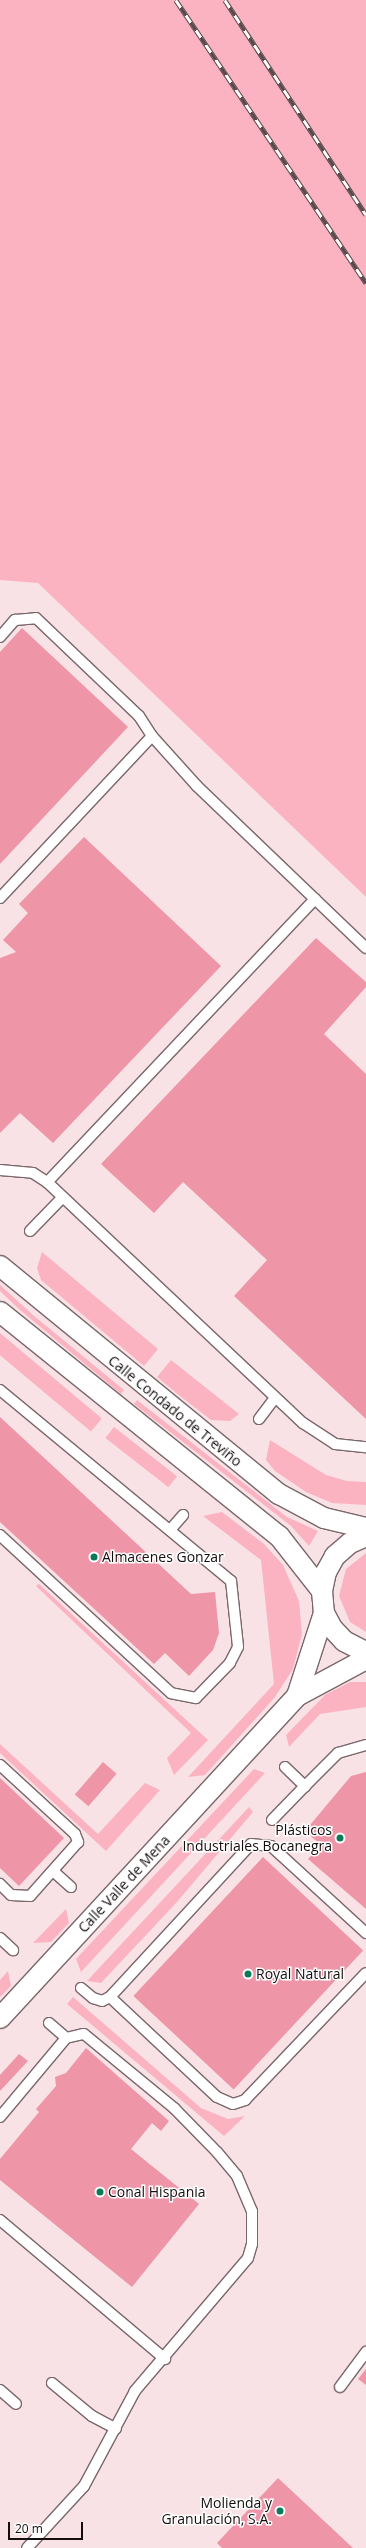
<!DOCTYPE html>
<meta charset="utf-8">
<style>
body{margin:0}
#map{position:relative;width:366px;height:2548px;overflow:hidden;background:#f8e2e6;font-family:"Open Sans",sans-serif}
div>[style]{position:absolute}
.green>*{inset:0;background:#fbb3c1;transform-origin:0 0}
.building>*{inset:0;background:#ef95a8;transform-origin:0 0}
.roads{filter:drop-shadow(1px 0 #7a676b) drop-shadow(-1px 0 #7a676b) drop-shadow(0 1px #7a676b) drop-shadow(0 -1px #7a676b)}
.service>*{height:10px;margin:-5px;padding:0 5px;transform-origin:5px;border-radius:5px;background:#fff}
.minor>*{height:20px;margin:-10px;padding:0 10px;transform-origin:10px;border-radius:10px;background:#fff}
.rail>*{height:4.5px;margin-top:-2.25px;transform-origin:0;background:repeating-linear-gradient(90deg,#fff 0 9px,#564a4c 0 18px);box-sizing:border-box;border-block:1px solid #564a4c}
.dots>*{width:11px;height:11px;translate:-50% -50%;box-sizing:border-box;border:2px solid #fff;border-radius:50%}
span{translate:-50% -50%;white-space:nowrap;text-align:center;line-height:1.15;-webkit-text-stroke:3px #fff;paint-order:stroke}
.street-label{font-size:14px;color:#140d0e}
.poi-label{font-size:14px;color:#140d0e}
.left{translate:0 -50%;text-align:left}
.right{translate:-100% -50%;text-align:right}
.scale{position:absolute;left:8px;top:2522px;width:75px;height:18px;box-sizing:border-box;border:2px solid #140d0e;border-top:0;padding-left:5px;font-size:12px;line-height:14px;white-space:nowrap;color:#140d0e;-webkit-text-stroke:3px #fff;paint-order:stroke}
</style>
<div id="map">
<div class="green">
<i style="clip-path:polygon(0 0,366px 0,366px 897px,38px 583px,0 580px)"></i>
<i style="clip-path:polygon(42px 1252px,158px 1349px,144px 1366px,41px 1280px,37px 1268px)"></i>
<i style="clip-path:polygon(0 1285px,33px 1315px,124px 1390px,121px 1394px,20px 1310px,0 1291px)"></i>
<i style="left:0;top:1333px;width:133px;height:17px;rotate:40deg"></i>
<i style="clip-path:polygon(171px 1360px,239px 1414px,230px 1421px,211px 1420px,180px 1396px,157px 1377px)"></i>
<i style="clip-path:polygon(137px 1400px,287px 1517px,318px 1531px,309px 1546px,291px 1526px,134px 1404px)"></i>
<i style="left:114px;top:1427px;width:80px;height:14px;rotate:38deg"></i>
<i style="clip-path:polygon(270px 1440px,326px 1475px,347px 1481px,366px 1482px,366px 1505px,332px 1503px,306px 1492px,275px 1471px,266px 1460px)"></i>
<i style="clip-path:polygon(222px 1512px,264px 1544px,283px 1565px,299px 1601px,302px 1634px,293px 1669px,275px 1697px,205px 1775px,188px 1777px,274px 1684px,261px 1560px,203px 1516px)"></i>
<i style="clip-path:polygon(366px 1553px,366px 1632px,350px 1622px,339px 1596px,346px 1569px)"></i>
<i style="clip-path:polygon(39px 1584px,208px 1740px,174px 1775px,167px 1758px,191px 1733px,36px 1586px)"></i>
<i style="clip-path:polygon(350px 1682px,366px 1682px,366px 1707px,320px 1714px,289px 1747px,286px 1735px,289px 1732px,325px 1695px)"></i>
<i style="clip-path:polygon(0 1744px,98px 1834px,145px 1783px,160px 1790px,106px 1851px,0 1753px)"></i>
<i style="clip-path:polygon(254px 1769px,265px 1773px,81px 1972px,76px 1959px)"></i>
<i style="clip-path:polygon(249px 1807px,253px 1812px,177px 1902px,101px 1983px,87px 1981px)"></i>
<i style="clip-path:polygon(66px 1909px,69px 1923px,51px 1942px,33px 1943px)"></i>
<i style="clip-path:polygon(8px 1971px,11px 1986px,0 1997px,0 1980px)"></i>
<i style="clip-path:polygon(73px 1997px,201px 2108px,228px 2119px,245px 2116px,224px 2136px,67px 2004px)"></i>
</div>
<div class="building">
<i style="clip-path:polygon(22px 628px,128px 727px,0 864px,0 652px)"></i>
<i style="clip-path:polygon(84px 837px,221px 966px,53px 1143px,20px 1113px,0 1133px,0 958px,16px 952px,3px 940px,28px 913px,19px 904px)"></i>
<i style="clip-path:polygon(316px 938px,366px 982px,366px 987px,324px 1034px,366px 1074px,366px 1419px,234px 1296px,267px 1260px,183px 1182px,154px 1213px,101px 1164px)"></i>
<i style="clip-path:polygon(0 1417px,191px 1594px,215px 1592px,219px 1633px,213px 1650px,189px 1676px,165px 1653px,154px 1664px,0 1522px)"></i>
<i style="left:103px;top:1762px;width:18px;height:43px;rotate:41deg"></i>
<i style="clip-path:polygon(366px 1772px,366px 1909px,308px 1859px,321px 1845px,305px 1831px,351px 1776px)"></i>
<i style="clip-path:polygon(0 1778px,64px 1838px,19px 1886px,0 1868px)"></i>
<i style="left:263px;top:1857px;width:137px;height:190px;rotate:43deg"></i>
<i style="clip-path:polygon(86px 2048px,169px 2121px,161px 2131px,152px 2123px,131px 2149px,199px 2204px,132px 2287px,0 2180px,0 2159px,39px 2112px,36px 2109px,56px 2086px,55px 2077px,66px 2073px)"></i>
<i style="clip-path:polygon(19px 2054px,28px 2061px,0 2091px,0 2075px)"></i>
<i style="clip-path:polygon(366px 2369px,366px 2385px,358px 2379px)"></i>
<i style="clip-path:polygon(278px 2478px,353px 2548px,222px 2548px,217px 2543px)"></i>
</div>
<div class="roads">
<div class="service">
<i style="left:0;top:637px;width:23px;rotate:-49deg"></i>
<i style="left:15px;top:620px;width:21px;rotate:-5deg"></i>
<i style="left:36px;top:618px;width:142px;rotate:43.6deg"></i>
<i style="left:139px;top:716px;width:24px;rotate:57deg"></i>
<i style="left:0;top:898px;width:222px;rotate:-46.8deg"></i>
<i style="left:152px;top:736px;width:67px;rotate:48deg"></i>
<i style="left:197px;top:786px;width:234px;rotate:43.8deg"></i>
<i style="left:315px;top:899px;width:390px;rotate:133.4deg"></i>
<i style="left:47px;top:1182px;width:352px;rotate:43.3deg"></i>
<i style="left:303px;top:1423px;width:38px;rotate:33deg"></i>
<i style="left:335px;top:1444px;width:31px;rotate:6deg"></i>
<i style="left:0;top:1170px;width:33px;rotate:5deg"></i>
<i style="left:33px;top:1173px;width:17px;rotate:33deg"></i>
<i style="left:30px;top:1231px;width:47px;rotate:-45.9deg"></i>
<i style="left:0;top:1390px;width:300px;rotate:39.6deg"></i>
<i style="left:231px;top:1581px;width:66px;rotate:83.9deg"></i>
<i style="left:238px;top:1647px;width:18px;rotate:117deg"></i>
<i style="left:230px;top:1663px;width:49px;rotate:134.2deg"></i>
<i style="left:196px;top:1698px;width:25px;rotate:-169deg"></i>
<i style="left:171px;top:1693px;width:233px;rotate:-137.3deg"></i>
<i style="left:259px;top:1419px;width:26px;rotate:-53deg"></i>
<i style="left:170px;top:1530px;width:20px;rotate:-49deg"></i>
<i style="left:0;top:1765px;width:102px;rotate:42.6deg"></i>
<i style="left:75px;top:1834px;width:9px;rotate:69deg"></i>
<i style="left:78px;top:1842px;width:72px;rotate:131.6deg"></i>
<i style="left:30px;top:1896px;width:19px;rotate:-177deg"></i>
<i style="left:11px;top:1895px;width:16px;rotate:-135deg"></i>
<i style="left:285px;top:1767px;width:28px;rotate:44deg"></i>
<i style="left:305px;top:1786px;width:47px;rotate:-45deg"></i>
<i style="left:338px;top:1753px;width:29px;rotate:-16deg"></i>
<i style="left:272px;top:1820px;width:47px;rotate:-45.9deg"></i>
<i style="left:53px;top:1871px;width:24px;rotate:42deg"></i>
<i style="left:0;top:1938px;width:18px;rotate:43deg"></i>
<i style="left:81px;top:1988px;width:16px;rotate:40deg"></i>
<i style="left:93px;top:1998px;width:9px;rotate:18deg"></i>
<i style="left:102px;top:2001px;width:9px;rotate:-27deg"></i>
<i style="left:110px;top:1997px;width:208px;rotate:-47.3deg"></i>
<i style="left:251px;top:1844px;width:20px;rotate:6deg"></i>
<i style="left:271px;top:1846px;width:129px;rotate:42.5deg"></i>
<i style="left:110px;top:1997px;width:146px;rotate:43.1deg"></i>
<i style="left:217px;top:2097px;width:17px;rotate:24deg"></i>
<i style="left:233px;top:2104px;width:13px;rotate:-18deg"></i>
<i style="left:245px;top:2100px;width:175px;rotate:-46.4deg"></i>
<i style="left:49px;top:2023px;width:23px;rotate:41deg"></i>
<i style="left:0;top:2117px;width:103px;rotate:-50.1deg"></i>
<i style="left:66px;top:2038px;width:18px;rotate:-13deg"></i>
<i style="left:84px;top:2034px;width:117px;rotate:39.4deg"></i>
<i style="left:174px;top:2108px;width:62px;rotate:45.7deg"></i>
<i style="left:217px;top:2152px;width:31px;rotate:50deg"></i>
<i style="left:237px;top:2176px;width:38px;rotate:67deg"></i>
<i style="left:252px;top:2211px;width:33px;rotate:90deg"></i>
<i style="left:252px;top:2244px;width:15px;rotate:106deg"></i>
<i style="left:248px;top:2258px;width:175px;rotate:130.4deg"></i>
<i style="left:135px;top:2391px;width:108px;rotate:118.2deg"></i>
<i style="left:84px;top:2486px;width:84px;rotate:132.6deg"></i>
<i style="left:0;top:2220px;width:216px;rotate:40.1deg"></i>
<i style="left:52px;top:2383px;width:52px;rotate:39.5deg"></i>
<i style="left:92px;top:2416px;width:27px;rotate:28deg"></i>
<i style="left:340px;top:2387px;width:44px;rotate:-53.4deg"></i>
<i style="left:0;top:2390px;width:21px;rotate:41deg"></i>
</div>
<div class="minor">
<i style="left:0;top:1266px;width:360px;rotate:39.3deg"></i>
<i style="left:279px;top:1494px;width:51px;rotate:28.1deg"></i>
<i style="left:324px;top:1518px;width:43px;rotate:13.4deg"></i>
<i style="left:0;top:1312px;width:358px;rotate:38.8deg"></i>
<i style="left:279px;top:1536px;width:70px;rotate:52deg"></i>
<i style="left:366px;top:1536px;width:17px;rotate:156deg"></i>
<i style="left:350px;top:1543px;width:20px;rotate:139deg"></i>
<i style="left:335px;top:1556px;width:18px;rotate:119deg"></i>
<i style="left:326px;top:1572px;width:19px;rotate:102deg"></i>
<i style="left:322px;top:1591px;width:22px;rotate:85deg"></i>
<i style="left:324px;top:1613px;width:17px;rotate:62deg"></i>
<i style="left:332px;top:1628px;width:18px;rotate:47deg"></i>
<i style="left:344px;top:1641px;width:25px;rotate:27deg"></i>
<i style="left:297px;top:1696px;width:87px;rotate:-72deg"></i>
<i style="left:0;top:2018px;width:438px;rotate:-47.3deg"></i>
<i style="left:297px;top:1696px;width:78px;rotate:-28.2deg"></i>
</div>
</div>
<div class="rail">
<i style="left:176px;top:0;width:341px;rotate:56.1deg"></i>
<i style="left:225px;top:0;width:257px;rotate:56.7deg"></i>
</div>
<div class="dots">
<i style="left:94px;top:1557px;background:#0a7b57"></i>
<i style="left:340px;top:1838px;background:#0a7b57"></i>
<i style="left:248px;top:1974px;background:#0a7b57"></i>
<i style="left:100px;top:2192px;background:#0a7b57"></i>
<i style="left:280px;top:2511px;background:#0a7b57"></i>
</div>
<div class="street-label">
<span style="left:175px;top:1411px;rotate:39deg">Calle Condado de Treviño</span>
<span style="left:124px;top:1884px;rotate:-47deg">Calle Valle de Mena</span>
</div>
<div class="poi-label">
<span class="left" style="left:102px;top:1557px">Almacenes Gonzar</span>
<span class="right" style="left:332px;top:1838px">Plásticos<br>Industriales Bocanegra</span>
<span class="left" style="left:256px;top:1974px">Royal Natural</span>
<span class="left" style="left:108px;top:2192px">Conal Hispania</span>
<span class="right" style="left:272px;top:2511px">Molienda y<br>Granulación, S.A.</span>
</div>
<div class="scale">20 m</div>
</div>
